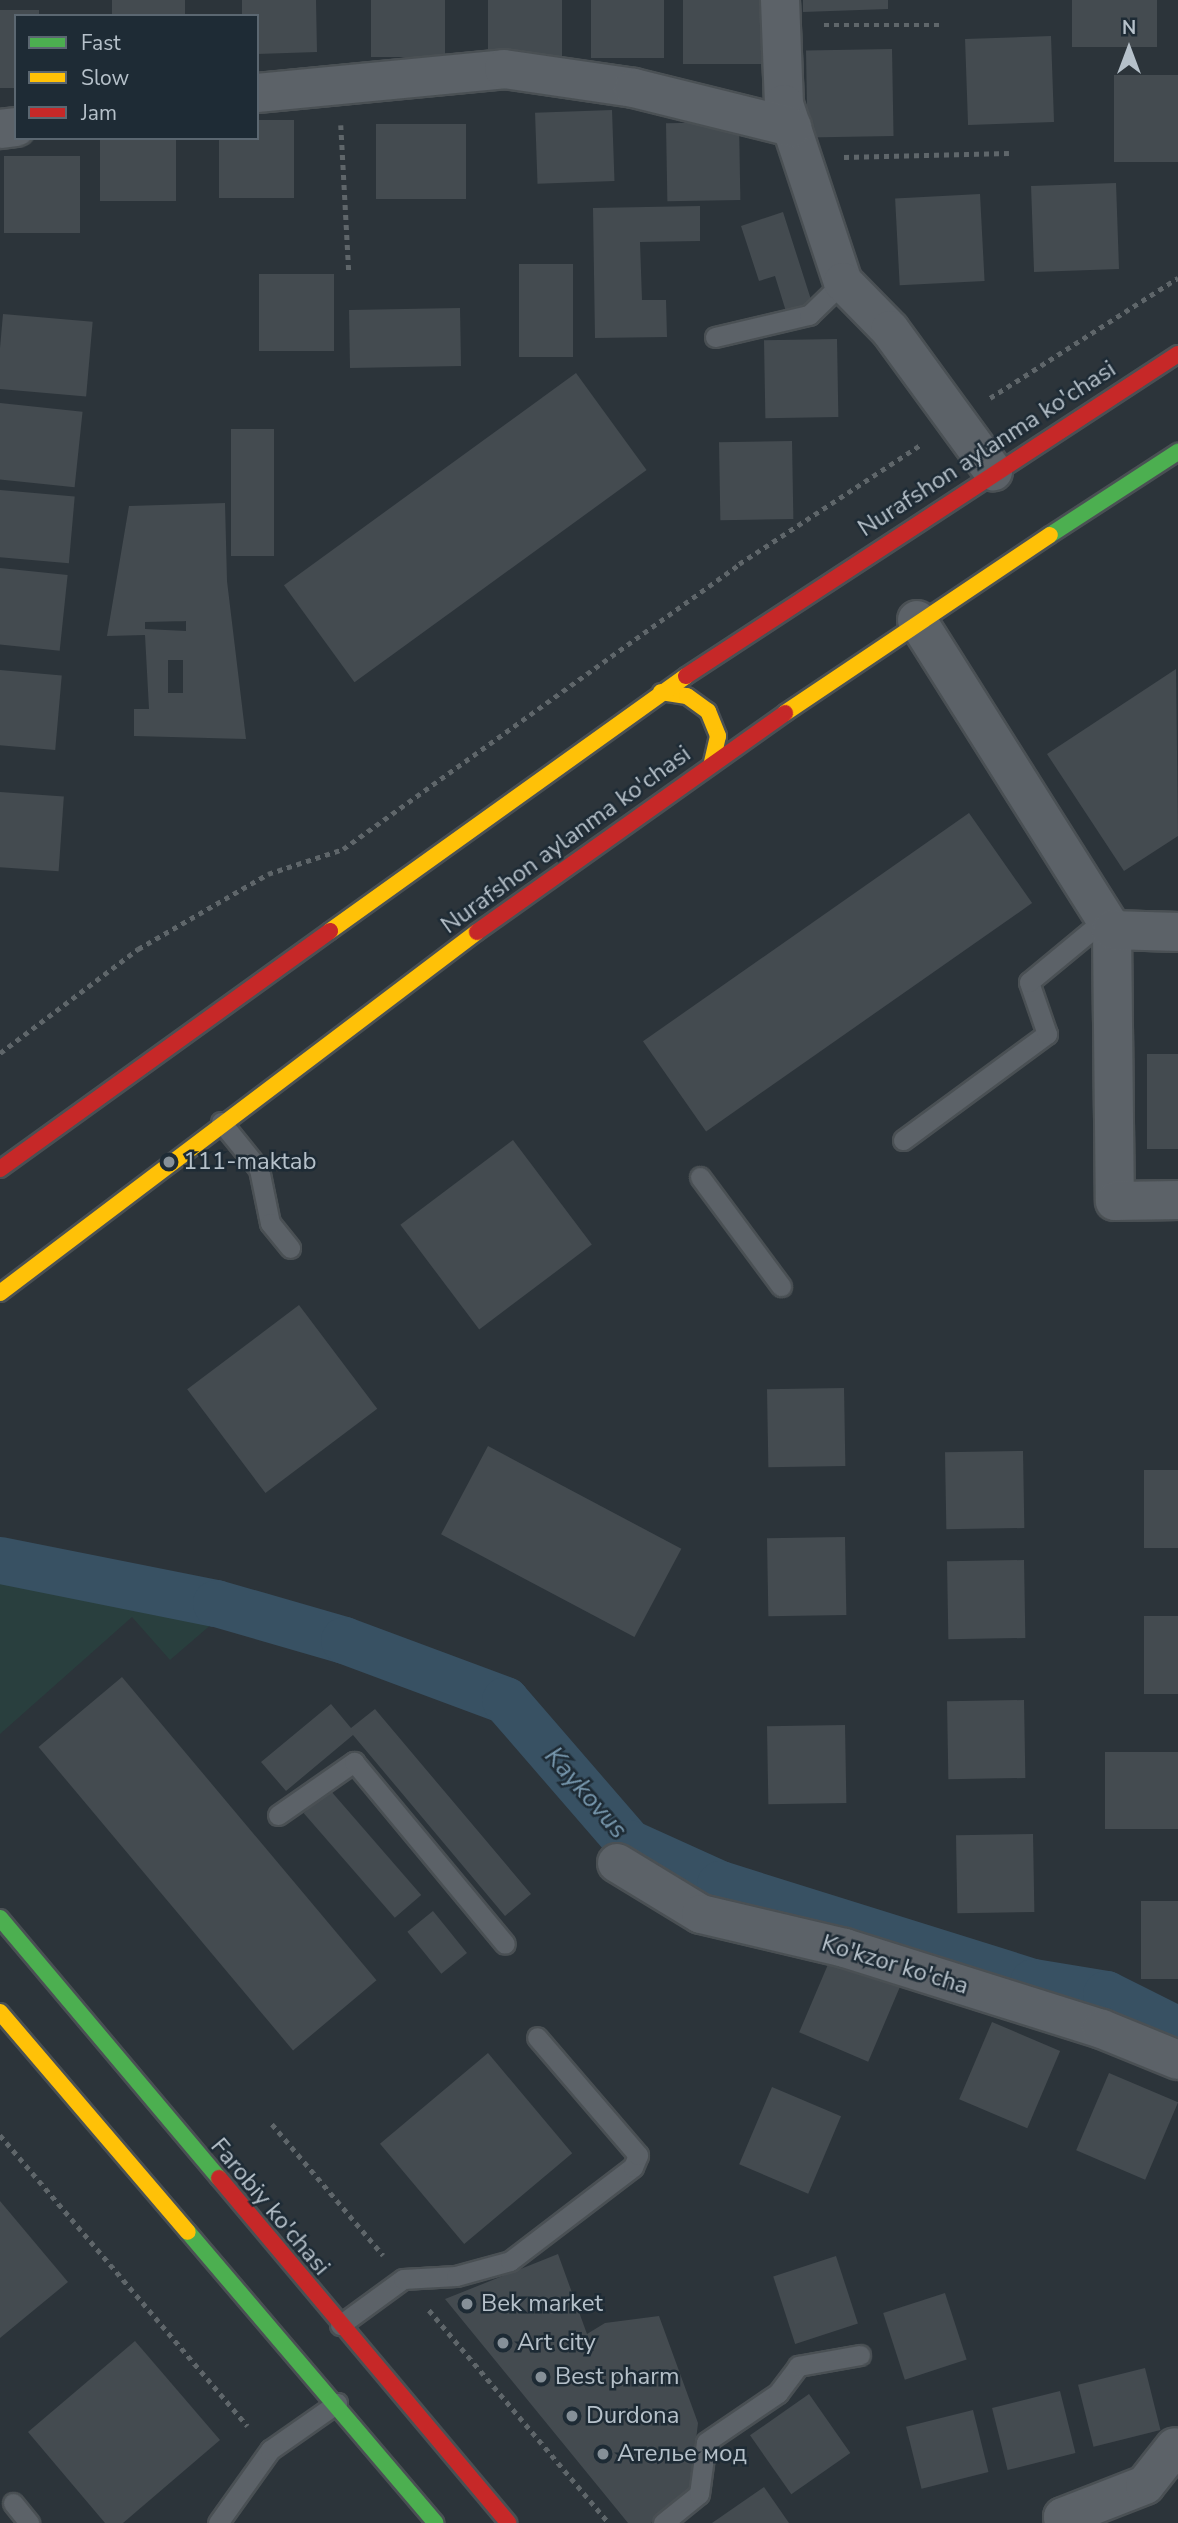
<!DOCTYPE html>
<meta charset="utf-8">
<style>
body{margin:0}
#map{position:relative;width:1178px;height:2523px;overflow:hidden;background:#2c343a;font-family:"Nunito Sans",sans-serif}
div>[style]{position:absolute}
.green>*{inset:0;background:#293f3e}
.canal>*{height:47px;margin:-23.5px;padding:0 23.5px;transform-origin:23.5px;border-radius:23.5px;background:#385163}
.building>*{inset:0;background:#444b50;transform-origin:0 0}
.path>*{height:4.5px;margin-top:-2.25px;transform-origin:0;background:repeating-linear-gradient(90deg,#5f666a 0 5px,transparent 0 10px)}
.roads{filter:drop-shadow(2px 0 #4a5054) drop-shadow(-2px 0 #4a5054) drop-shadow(0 2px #4a5054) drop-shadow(0 -2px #4a5054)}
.lane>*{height:19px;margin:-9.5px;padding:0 9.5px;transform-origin:9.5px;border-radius:9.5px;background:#5c6268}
.street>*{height:38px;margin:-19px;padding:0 19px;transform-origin:19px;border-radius:19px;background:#5c6268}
.fast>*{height:16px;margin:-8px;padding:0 8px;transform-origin:8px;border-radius:8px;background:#4caf50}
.slow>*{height:16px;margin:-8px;padding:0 8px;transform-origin:8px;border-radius:8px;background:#ffc107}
.jam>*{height:16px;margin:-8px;padding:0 8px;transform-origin:8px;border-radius:8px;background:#c62828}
.dots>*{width:19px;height:19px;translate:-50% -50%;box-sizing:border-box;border:4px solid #1e2b35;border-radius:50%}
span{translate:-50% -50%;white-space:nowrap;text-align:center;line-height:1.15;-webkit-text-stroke:5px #1e2b35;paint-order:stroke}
.street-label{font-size:24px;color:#b6c1ca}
.poi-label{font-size:24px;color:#b6c1ca}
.left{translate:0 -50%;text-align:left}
.water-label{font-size:26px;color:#7797ad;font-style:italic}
.legend{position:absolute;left:14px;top:14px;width:245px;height:126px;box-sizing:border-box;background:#1e2b35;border:2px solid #5b6771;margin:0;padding:9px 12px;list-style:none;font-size:21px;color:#b6c1ca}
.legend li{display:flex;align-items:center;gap:14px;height:35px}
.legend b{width:35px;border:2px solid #5b6771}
.north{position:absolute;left:1094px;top:14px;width:70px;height:70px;-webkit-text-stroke:5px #1e2b35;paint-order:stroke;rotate:0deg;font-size:19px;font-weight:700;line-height:28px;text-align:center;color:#b6c1ca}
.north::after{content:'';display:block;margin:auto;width:24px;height:32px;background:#b6c1ca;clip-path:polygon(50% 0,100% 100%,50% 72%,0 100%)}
</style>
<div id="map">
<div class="green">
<i style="clip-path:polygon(0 1578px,213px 1623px,170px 1660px,132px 1617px,0 1734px)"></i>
</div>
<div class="canal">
<i style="left:0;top:1560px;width:220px;rotate:11.3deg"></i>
<i style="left:216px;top:1603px;width:133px;rotate:16.1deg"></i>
<i style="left:344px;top:1640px;width:172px;rotate:20.4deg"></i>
<i style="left:505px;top:1700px;width:189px;rotate:49.1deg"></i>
<i style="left:629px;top:1843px;width:100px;rotate:24.3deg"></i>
<i style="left:720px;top:1884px;width:328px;rotate:17.4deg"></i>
<i style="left:1033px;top:1982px;width:74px;rotate:9.3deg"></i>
<i style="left:1106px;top:1994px;width:80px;rotate:26.6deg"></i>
</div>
<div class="building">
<i style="left:112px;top:0;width:73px;height:16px"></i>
<i style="clip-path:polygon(242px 0,316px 0,317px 52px,257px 54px,257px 16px,242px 16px)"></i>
<i style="left:371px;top:0;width:74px;height:57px"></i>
<i style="left:488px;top:0;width:74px;height:56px"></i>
<i style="left:591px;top:0;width:73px;height:58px"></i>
<i style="left:683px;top:0;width:85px;height:64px"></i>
<i style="clip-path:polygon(803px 0,888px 0,888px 9px,803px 12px)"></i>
<i style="left:1072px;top:0;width:85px;height:47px"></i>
<i style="clip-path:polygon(0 10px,39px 10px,39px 16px,16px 16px,16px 88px,0 88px)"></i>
<i style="left:1051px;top:36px;width:86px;height:86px;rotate:88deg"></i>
<i style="left:892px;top:49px;width:87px;height:86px;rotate:89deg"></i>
<i style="left:1178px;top:75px;width:87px;height:64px;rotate:90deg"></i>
<i style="left:612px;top:110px;width:71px;height:77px;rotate:88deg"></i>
<i style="clip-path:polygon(257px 120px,294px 120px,294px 198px,219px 198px,219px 138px,257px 138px)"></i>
<i style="left:739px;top:122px;width:78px;height:73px;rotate:89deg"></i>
<i style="left:376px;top:124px;width:90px;height:75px"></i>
<i style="left:100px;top:138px;width:76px;height:63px"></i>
<i style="left:4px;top:156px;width:76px;height:77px"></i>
<i style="left:1116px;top:183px;width:86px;height:85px;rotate:88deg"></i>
<i style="left:980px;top:194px;width:87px;height:85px;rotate:87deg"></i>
<i style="clip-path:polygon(700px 206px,700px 241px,640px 242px,642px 300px,666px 300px,667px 337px,595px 338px,593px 208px)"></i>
<i style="clip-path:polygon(783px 212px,814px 309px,788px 318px,775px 276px,759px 281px,741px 226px)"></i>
<i style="left:519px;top:264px;width:54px;height:93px"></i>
<i style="left:259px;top:274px;width:75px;height:77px"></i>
<i style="left:460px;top:308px;width:58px;height:111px;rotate:89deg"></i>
<i style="left:3px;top:314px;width:90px;height:75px;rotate:5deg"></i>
<i style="left:837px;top:339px;width:78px;height:73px;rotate:89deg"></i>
<i style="left:576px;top:373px;width:120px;height:361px;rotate:54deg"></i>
<i style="left:0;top:403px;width:83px;height:76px;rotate:6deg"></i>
<i style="left:231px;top:429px;width:43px;height:127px"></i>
<i style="left:792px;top:441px;width:78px;height:73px;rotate:89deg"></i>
<i style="left:0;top:490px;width:75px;height:67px;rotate:5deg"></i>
<i style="clip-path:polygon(evenodd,225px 503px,227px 581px,246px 739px,134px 736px,134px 709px,149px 709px,145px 635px,107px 636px,129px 506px,225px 503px,186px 621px,186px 631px,145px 629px,145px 622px,186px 621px,225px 503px,168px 660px,183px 660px,183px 693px,168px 693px,168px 660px)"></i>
<i style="left:0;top:568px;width:68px;height:76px;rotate:6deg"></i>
<i style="clip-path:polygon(1176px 669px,1178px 836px,1124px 871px,1047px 754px)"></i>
<i style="left:0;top:670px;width:62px;height:75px;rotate:5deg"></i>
<i style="left:0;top:792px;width:64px;height:75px;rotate:4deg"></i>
<i style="left:969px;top:813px;width:110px;height:398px;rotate:55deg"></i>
<i style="left:1147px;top:1054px;width:31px;height:95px"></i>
<i style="left:513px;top:1140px;width:131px;height:141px;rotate:53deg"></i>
<i style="left:299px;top:1305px;width:130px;height:140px;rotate:53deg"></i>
<i style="left:844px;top:1388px;width:78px;height:77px;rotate:89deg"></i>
<i style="left:488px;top:1446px;width:219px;height:100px;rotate:28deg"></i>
<i style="left:1023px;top:1451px;width:77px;height:78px;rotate:89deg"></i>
<i style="left:1178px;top:1470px;width:78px;height:34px;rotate:90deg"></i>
<i style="left:845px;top:1537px;width:78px;height:78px;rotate:89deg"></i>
<i style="left:1024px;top:1560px;width:78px;height:77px;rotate:89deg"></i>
<i style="left:1178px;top:1616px;width:78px;height:34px;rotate:90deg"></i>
<i style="left:122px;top:1677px;width:396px;height:109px;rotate:50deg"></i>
<i style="left:1024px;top:1700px;width:78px;height:77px;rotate:89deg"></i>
<i style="clip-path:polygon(331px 1704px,351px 1728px,375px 1709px,531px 1894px,505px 1916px,353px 1735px,286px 1791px,261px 1762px)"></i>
<i style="left:845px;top:1725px;width:78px;height:78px;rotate:89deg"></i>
<i style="left:1178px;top:1752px;width:77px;height:73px;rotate:90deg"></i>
<i style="left:330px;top:1790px;width:139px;height:35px;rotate:49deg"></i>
<i style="left:1033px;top:1834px;width:78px;height:77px;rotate:89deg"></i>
<i style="left:1178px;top:1901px;width:78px;height:37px;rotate:90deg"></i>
<i style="left:433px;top:1911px;width:54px;height:33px;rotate:51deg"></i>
<i style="left:832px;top:1955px;width:75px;height:84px;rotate:23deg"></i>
<i style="left:992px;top:2022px;width:74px;height:84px;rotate:23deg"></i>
<i style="left:488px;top:2053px;width:131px;height:141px;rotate:50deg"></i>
<i style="left:1109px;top:2073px;width:75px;height:84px;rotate:23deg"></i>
<i style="left:772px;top:2087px;width:75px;height:84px;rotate:23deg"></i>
<i style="clip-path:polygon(0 2201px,68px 2282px,0 2338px)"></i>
<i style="clip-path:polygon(558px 2254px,587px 2334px,605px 2323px,659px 2316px,698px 2423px,690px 2492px,651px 2523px,628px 2523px,445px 2299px)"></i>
<i style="left:836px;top:2256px;width:71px;height:66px;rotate:72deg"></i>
<i style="left:945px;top:2293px;width:70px;height:65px;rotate:72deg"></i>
<i style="clip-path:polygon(135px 2341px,220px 2440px,123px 2523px,105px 2523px,28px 2432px)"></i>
<i style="left:1145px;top:2368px;width:64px;height:69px;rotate:76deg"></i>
<i style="left:1060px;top:2391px;width:64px;height:70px;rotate:76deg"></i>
<i style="left:809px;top:2394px;width:72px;height:72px;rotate:55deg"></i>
<i style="left:973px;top:2410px;width:64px;height:69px;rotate:76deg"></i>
<i style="clip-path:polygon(764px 2487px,789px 2523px,712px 2523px)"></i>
</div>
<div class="path">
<i style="left:824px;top:25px;width:120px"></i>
<i style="left:341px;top:125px;width:149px;rotate:86.9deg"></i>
<i style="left:844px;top:157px;width:165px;rotate:-1.4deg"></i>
<i style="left:990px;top:398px;width:223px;rotate:-32.6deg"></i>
<i style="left:0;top:1053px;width:173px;rotate:-37deg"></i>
<i style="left:138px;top:949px;width:150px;rotate:-30deg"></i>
<i style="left:268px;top:874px;width:79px;rotate:-18.4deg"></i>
<i style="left:343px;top:849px;width:488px;rotate:-35.7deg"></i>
<i style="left:739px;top:564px;width:219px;rotate:-33.3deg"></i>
<i style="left:272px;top:2124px;width:172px;rotate:49.7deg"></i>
<i style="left:0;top:2135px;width:382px;rotate:49.6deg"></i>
<i style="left:429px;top:2310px;width:279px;rotate:49.8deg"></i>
</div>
<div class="roads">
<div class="lane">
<i style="left:715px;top:337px;width:97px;rotate:-13.2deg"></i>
<i style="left:809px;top:315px;width:47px;rotate:-44.1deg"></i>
<i style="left:221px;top:1122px;width:60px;rotate:51deg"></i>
<i style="left:259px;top:1169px;width:55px;rotate:78.5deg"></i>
<i style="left:270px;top:1223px;width:32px;rotate:51deg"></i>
<i style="left:903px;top:1140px;width:179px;rotate:-36.4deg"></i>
<i style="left:1047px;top:1034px;width:55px;rotate:-109.1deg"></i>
<i style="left:1029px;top:982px;width:97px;rotate:-39.6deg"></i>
<i style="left:700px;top:1177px;width:136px;rotate:53.4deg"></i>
<i style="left:278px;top:1815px;width:93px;rotate:-34.9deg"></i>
<i style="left:354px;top:1762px;width:236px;rotate:50.3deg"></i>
<i style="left:340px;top:2325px;width:78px;rotate:-36.1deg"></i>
<i style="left:403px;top:2279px;width:53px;rotate:-3.2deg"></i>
<i style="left:456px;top:2276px;width:56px;rotate:-15.5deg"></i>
<i style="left:510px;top:2261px;width:155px;rotate:-37.4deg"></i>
<i style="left:633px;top:2167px;width:13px;rotate:-67deg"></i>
<i style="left:638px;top:2155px;width:155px;rotate:-130.6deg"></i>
<i style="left:13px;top:2503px;width:26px;rotate:51deg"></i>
<i style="left:218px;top:2523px;width:90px;rotate:-54.5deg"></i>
<i style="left:270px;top:2450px;width:82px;rotate:-35deg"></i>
<i style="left:663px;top:2523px;width:46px;rotate:-38.9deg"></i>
<i style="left:699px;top:2494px;width:52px;rotate:-82.3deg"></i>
<i style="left:706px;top:2442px;width:87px;rotate:-34.2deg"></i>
<i style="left:778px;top:2393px;width:34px;rotate:-53deg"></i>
<i style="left:798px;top:2366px;width:63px;rotate:-10.1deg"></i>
</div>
<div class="street">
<i style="left:780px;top:0;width:104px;rotate:87.8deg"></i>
<i style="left:784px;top:104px;width:188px;rotate:71.7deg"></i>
<i style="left:843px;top:282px;width:67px;rotate:45.6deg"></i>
<i style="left:890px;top:330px;width:175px;rotate:53.9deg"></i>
<i style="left:257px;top:93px;width:248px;rotate:-5.5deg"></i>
<i style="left:504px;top:69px;width:131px;rotate:8.3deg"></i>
<i style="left:634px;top:88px;width:163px;rotate:13.9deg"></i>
<i style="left:0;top:129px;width:16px;rotate:-7deg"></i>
<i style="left:917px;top:620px;width:366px;rotate:57.8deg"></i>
<i style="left:1112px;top:930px;width:271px;rotate:89.4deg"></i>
<i style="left:1115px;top:1201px;width:63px;rotate:-0.9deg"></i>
<i style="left:1112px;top:930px;width:66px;rotate:1.7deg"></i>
<i style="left:617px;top:1863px;width:98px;rotate:31.3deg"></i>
<i style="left:701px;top:1914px;width:148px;rotate:13.3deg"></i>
<i style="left:845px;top:1948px;width:269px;rotate:17.5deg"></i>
<i style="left:1102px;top:2029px;width:82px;rotate:22.2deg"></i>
<i style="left:1064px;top:2523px;width:6px;rotate:-99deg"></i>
<i style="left:1063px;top:2517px;width:88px;rotate:-21.3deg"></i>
<i style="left:1145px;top:2485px;width:48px;rotate:-51.7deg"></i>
</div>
<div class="fast">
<i style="left:1050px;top:535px;width:153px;rotate:-33deg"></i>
<i style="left:0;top:1918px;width:340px;rotate:49.9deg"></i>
<i style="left:188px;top:2232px;width:382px;rotate:49.6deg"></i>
</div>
<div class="slow">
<i style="left:661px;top:692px;width:26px;rotate:9deg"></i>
<i style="left:687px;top:696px;width:26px;rotate:36deg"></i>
<i style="left:708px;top:711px;width:27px;rotate:68deg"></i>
<i style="left:718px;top:736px;width:28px;rotate:103deg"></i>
<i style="left:785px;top:713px;width:319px;rotate:-33.9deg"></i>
<i style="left:330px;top:931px;width:438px;rotate:-35.6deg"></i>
<i style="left:0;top:1293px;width:598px;rotate:-37.12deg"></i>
<i style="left:0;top:2012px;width:289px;rotate:49.5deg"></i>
</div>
<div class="jam">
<i style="left:686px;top:676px;width:588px;rotate:-33.2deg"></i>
<i style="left:477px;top:932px;width:378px;rotate:-35.4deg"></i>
<i style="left:0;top:1169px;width:407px;rotate:-35.8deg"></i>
<i style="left:219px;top:2178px;width:450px;rotate:50deg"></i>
</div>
</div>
<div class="dots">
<i style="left:169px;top:1162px;background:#869098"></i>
<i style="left:467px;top:2304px;background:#869098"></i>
<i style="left:503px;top:2343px;background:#869098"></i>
<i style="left:541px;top:2377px;background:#869098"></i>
<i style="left:572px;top:2416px;background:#869098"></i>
<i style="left:603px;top:2454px;background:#869098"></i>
</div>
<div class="street-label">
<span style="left:987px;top:449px;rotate:-33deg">Nurafshon aylanma ko'chasi</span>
<span style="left:566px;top:840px;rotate:-36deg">Nurafshon aylanma ko'chasi</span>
<span style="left:895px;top:1965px;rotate:17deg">Ko'kzor ko'cha</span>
<span style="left:270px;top:2207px;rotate:50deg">Farobiy ko'chasi</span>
</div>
<div class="poi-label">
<span class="left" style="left:183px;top:1162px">111-maktab</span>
<span class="left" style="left:481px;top:2304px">Bek market</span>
<span class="left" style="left:517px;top:2343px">Art city</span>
<span class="left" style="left:555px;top:2377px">Best pharm</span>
<span class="left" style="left:586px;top:2416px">Durdona</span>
<span class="left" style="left:617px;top:2454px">Ателье мод</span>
</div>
<div class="water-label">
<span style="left:586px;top:1793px;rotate:49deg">Kaykovus</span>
</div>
<ul class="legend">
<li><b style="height:9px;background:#4caf50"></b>Fast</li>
<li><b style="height:9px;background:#ffc107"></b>Slow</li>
<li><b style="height:9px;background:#c62828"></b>Jam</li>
</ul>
<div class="north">N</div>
</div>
